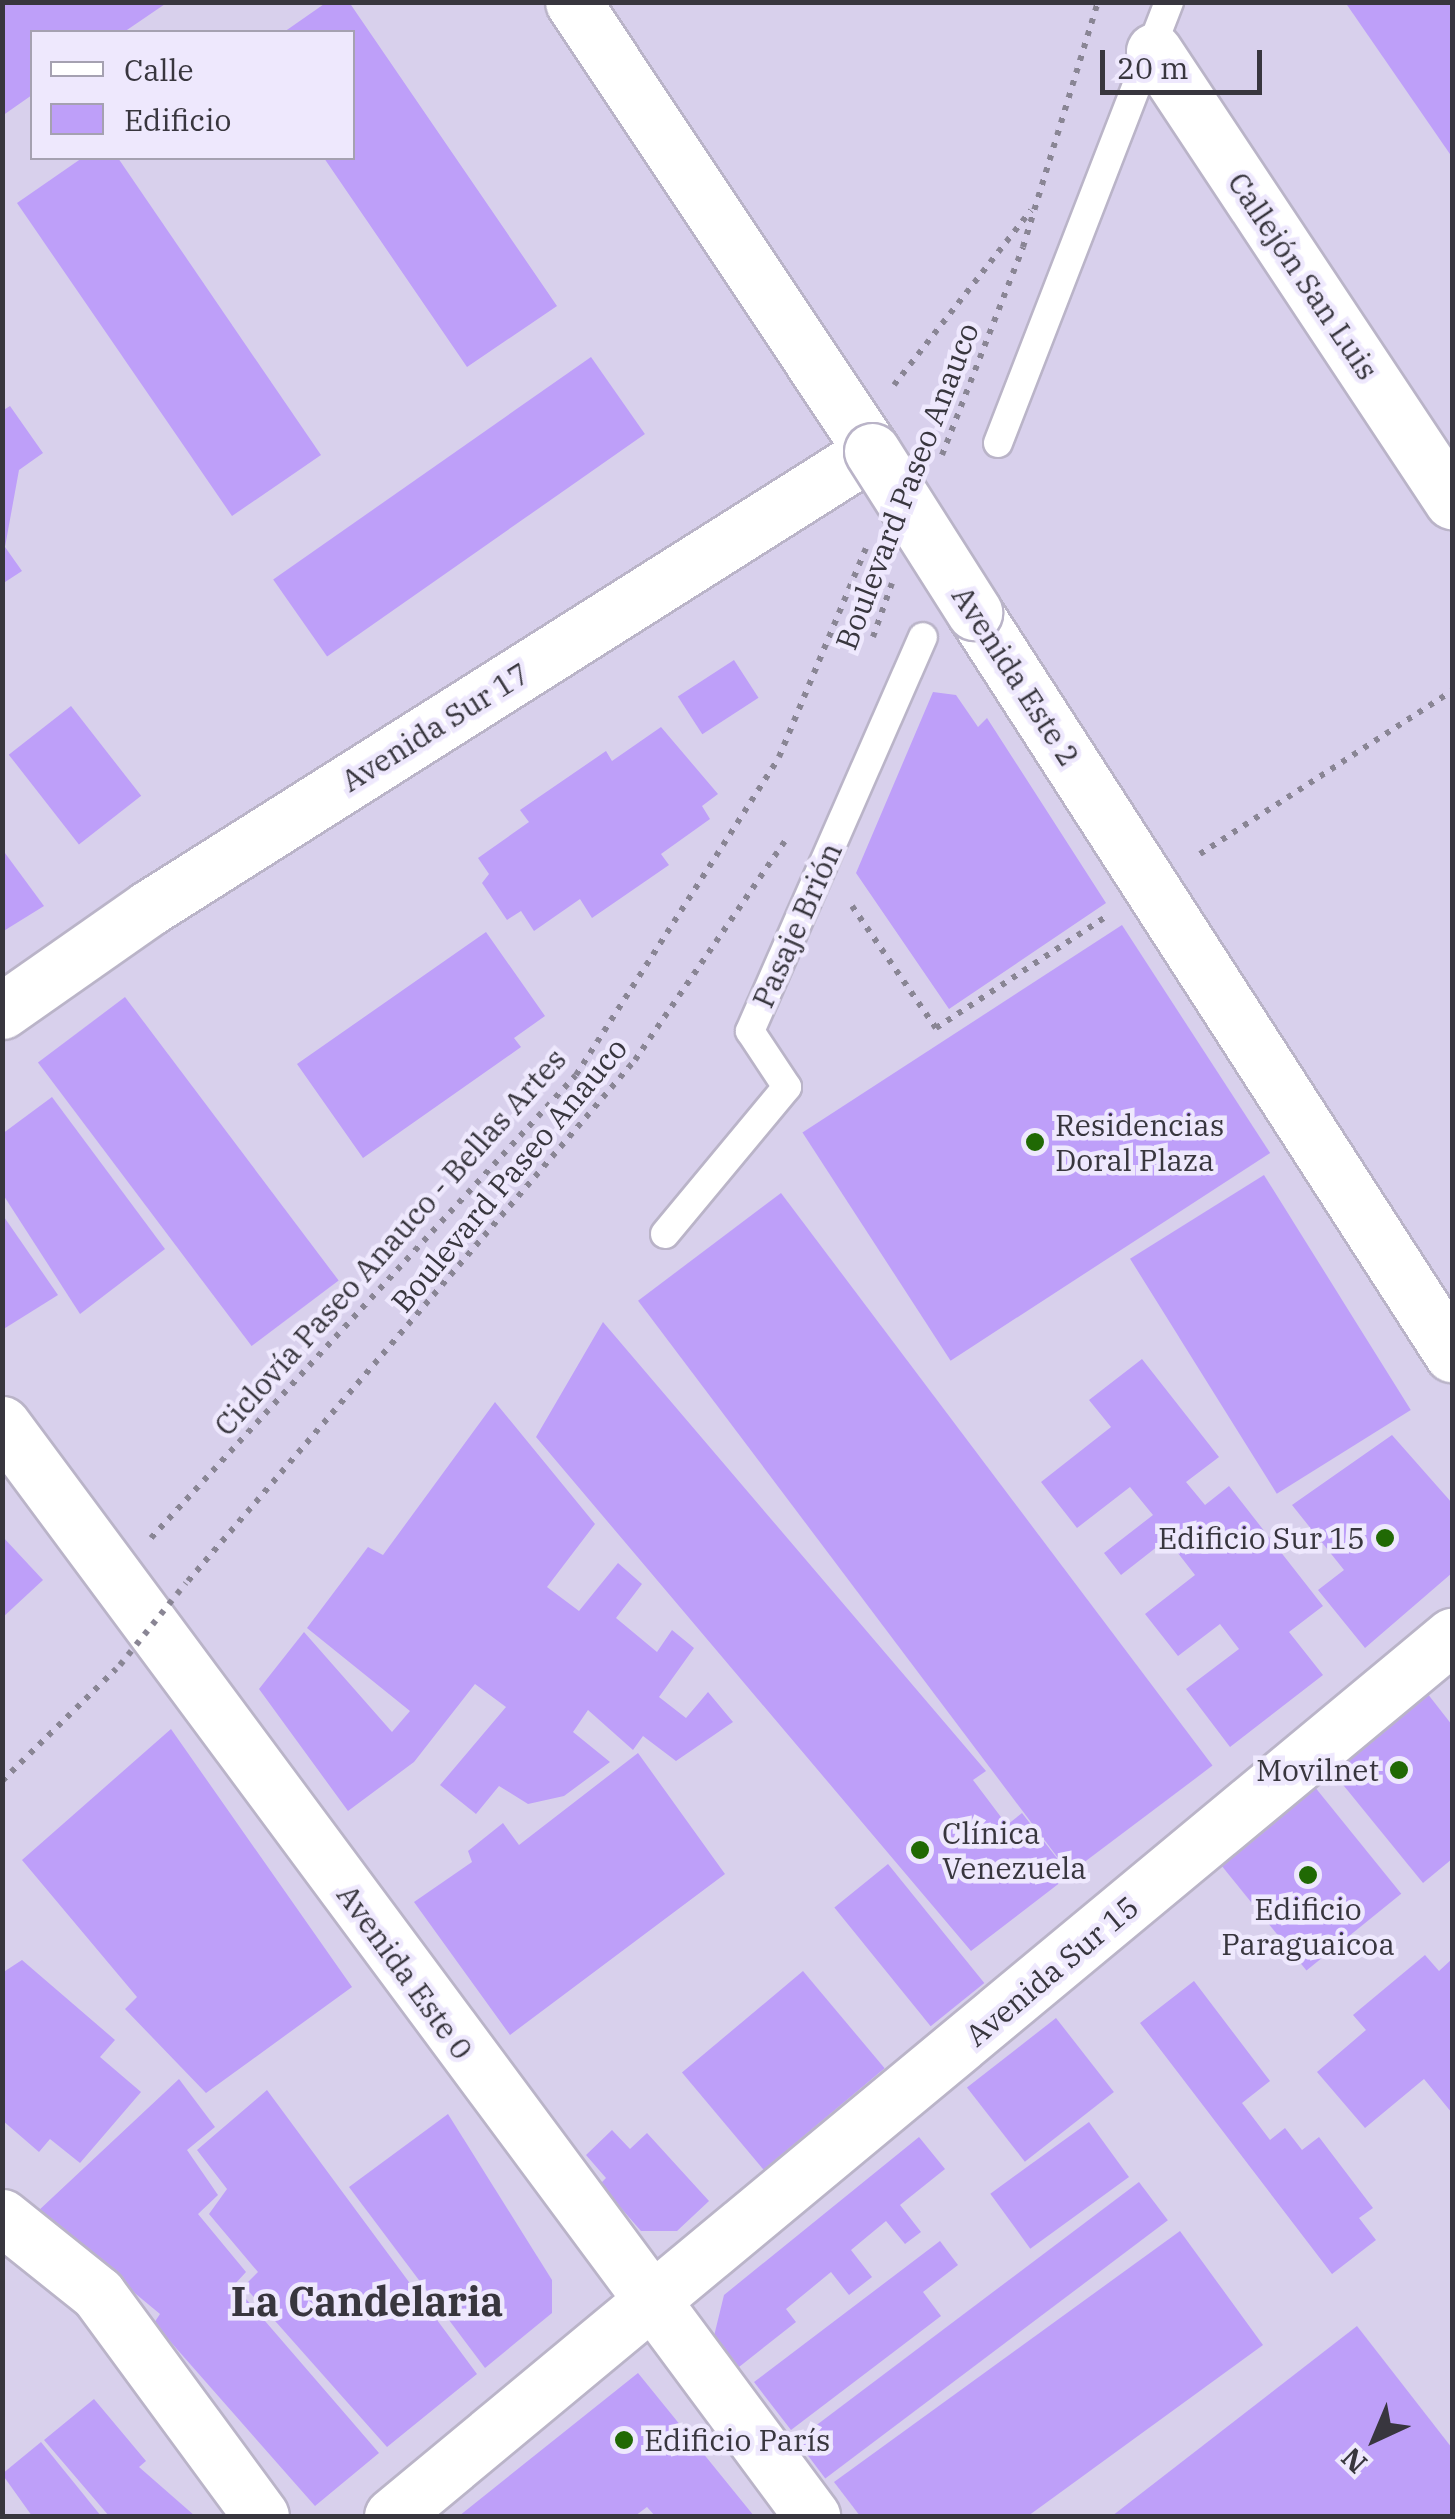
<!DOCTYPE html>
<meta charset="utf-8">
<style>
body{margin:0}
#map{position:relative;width:1455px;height:2519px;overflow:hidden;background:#e1dbf0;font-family:"IBM Plex Serif",serif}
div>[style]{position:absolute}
.built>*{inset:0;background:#d8d0ec}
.building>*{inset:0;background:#be9ff9;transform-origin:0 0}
.path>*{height:6px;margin-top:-3px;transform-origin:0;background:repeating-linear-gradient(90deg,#898594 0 5px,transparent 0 13px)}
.roads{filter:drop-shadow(2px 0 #bab4c8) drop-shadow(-2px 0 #bab4c8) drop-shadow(0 2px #bab4c8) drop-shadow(0 -2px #bab4c8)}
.lane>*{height:28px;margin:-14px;padding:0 14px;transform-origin:14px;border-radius:14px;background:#fff}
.street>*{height:55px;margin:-27.5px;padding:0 27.5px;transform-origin:27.5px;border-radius:27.5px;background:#fff}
.path-bridge>*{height:6px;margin-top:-3px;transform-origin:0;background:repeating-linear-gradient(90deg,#898594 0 5px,transparent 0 13px)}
.bridges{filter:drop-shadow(2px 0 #bab4c8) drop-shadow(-2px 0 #bab4c8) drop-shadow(0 2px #bab4c8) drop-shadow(0 -2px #bab4c8)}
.street-bridge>*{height:55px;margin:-27.5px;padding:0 27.5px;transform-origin:27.5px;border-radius:27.5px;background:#fff}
.dots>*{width:28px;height:28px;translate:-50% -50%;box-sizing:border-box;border:5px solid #eee8fd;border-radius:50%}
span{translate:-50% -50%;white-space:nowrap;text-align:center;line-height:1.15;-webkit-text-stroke:9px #eee8fd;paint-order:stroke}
.street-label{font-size:30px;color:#38363e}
.poi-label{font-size:30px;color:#38363e}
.left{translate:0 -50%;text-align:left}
.right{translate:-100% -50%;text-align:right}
.district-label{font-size:40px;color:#38363e;font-weight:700}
.frame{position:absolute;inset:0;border:5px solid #38363e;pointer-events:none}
.legend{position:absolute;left:30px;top:30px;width:325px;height:130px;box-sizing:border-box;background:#eee8fd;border:2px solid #a5a1b1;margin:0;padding:12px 18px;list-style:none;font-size:30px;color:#38363e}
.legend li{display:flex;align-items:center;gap:20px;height:50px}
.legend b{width:50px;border:2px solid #a5a1b1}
.north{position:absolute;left:1325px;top:2389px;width:100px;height:100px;-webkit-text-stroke:8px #eee8fd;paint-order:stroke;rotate:224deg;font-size:28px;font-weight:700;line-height:40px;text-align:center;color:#38363e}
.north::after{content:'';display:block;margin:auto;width:35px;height:45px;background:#38363e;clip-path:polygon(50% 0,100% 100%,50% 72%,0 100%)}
.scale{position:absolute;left:1100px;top:50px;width:162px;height:45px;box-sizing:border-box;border:5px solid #38363e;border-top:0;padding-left:12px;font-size:30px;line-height:35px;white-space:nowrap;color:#38363e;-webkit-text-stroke:8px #eee8fd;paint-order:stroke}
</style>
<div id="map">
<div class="built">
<i style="clip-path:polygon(evenodd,3px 3px,1452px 3px,1452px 2516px,3px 2516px,3px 3px,32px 32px,352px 32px,352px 158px,32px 158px,32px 32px)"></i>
</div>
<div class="building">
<i style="clip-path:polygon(2px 2px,168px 2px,124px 32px,32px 32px,32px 95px,2px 116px)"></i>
<i style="clip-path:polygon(327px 2px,349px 2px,557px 306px,467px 367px,324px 158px,352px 158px,352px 32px,284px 32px)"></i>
<i style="clip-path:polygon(1345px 2px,1452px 2px,1452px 157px)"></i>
<i style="clip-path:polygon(82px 158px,118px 158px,321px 455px,232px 516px,17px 203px)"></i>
<i style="left:591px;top:357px;width:94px;height:388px;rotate:55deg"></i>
<i style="clip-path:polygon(10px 406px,43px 453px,19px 470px,5px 547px,22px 571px,2px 584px,2px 411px)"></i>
<i style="left:734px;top:660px;width:45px;height:67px;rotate:57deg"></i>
<i style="clip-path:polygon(933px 692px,956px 695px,978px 727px,987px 718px,1106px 903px,949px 1009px,856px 873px)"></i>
<i style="left:71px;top:706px;width:114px;height:79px;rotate:52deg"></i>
<i style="clip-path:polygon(661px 727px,718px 794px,702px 806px,710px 819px,661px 854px,669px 865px,592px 918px,580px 899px,534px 931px,521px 911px,507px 920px,482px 883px,489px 874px,478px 858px,529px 822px,520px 810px,606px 751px,612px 761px)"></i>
<i style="clip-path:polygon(2px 849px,44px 906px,2px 932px)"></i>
<i style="left:1122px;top:925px;width:272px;height:381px;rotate:57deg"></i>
<i style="clip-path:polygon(486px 932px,545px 1016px,514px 1038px,521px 1047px,363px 1158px,297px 1064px)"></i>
<i style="left:125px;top:997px;width:355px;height:109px;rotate:53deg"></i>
<i style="clip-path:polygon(52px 1097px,165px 1249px,80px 1314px,2px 1193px,2px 1134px)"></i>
<i style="left:1264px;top:1175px;width:277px;height:158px;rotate:58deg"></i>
<i style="left:781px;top:1193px;width:717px;height:179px;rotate:53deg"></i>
<i style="clip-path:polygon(2px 1214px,58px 1295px,2px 1330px)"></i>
<i style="clip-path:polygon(603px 1322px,986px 1771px,973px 1780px,1007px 1825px,1022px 1813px,1070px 1875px,971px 1951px,536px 1437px)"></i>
<i style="clip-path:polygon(1142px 1359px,1219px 1457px,1186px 1482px,1205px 1505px,1229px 1486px,1323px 1606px,1289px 1632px,1323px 1675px,1230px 1747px,1186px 1689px,1239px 1649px,1220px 1624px,1178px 1656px,1145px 1614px,1195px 1575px,1167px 1539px,1121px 1575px,1104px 1553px,1153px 1515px,1130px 1487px,1077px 1528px,1041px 1482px,1111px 1427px,1089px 1400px)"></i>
<i style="clip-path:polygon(495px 1402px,595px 1524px,547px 1587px,579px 1611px,618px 1563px,642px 1584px,616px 1618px,657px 1652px,672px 1630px,694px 1648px,659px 1697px,686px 1718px,708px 1692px,733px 1722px,676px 1761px,643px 1736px,633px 1750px,588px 1710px,573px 1732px,610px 1762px,564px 1796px,528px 1804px,499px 1786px,476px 1814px,440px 1785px,506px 1707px,475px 1684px,414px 1762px,348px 1811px,259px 1689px,304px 1632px,392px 1732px,410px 1711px,307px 1628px,368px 1547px,383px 1555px)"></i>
<i style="clip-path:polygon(1392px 1435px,1452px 1503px,1452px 1573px,1365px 1648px,1318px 1590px,1344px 1570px,1292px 1505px)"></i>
<i style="clip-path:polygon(2px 1536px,43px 1580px,2px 1618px)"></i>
<i style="clip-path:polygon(1427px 1693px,1452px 1725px,1452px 1859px,1423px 1883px,1331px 1770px)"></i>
<i style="clip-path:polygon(171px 1729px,352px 1987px,206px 2093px,125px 2009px,137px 1997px,22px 1860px)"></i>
<i style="clip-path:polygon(638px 1753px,725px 1874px,510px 2035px,414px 1902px,472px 1862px,468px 1851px,503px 1823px,519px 1845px)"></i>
<i style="left:1310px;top:1781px;width:145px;height:122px;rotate:51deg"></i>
<i style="left:888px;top:1864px;width:153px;height:69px;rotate:51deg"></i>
<i style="clip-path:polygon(1425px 1955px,1439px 1971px,1452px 1959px,1452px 2113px,1424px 2079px,1365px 2128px,1317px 2072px,1366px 2030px,1353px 2015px)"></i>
<i style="clip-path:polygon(22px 1960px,115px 2040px,100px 2057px,141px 2092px,80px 2163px,50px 2139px,39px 2152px,2px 2120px,2px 1973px)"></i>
<i style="left:803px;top:1971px;width:127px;height:158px;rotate:50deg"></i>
<i style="clip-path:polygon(1194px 1981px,1270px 2081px,1242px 2103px,1270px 2140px,1285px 2128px,1302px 2150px,1319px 2137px,1373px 2208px,1359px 2218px,1376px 2240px,1332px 2274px,1140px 2023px)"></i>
<i style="left:1056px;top:2018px;width:94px;height:113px;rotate:52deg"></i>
<i style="clip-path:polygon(179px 2079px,215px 2127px,187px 2150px,218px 2195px,198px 2214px,246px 2272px,234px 2285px,379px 2453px,315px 2506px,154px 2323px,160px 2314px,37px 2212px)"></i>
<i style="clip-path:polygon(267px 2090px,477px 2374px,387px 2447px,244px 2286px,258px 2272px,209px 2214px,227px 2189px,197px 2150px)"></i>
<i style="clip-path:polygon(448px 2114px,552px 2280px,552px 2313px,485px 2368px,349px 2187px)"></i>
<i style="left:1089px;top:2122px;width:68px;height:122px;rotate:54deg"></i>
<i style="clip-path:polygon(612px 2130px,630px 2149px,647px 2133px,709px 2201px,677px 2231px,641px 2231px,600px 2184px,606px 2178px,586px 2155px)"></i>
<i style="clip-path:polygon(919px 2137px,945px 2169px,900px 2205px,921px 2232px,905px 2244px,886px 2221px,851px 2250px,872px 2277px,849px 2295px,831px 2272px,786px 2309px,796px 2322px,739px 2367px,714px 2336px,724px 2295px)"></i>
<i style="left:1139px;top:2182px;width:48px;height:429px;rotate:53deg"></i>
<i style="clip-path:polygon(1180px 2231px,1263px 2345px,1028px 2516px,860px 2516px,834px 2482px)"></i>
<i style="clip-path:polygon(940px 2241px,958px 2265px,923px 2292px,941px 2316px,791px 2430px,754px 2382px)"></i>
<i style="clip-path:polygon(1357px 2326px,1452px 2448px,1452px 2516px,1112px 2516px)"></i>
<i style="clip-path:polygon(638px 2373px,754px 2516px,655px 2516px,647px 2507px,635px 2516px,459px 2516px)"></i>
<i style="clip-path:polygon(94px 2399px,146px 2461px,139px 2467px,195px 2516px,109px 2516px,44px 2440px)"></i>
<i style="clip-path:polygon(41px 2442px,101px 2516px,32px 2516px,2px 2474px)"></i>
</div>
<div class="path">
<i style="left:894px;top:385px;width:222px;rotate:-51.9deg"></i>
<i style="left:942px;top:455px;width:223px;rotate:-68.7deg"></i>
<i style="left:1023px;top:247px;width:256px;rotate:-73deg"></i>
<i style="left:873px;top:637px;width:57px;rotate:-70.6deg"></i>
<i style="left:1200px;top:854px;width:300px;rotate:-32.9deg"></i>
<i style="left:852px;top:906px;width:148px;rotate:55.5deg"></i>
<i style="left:936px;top:1028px;width:204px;rotate:-33.2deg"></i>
<i style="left:151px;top:1538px;width:628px;rotate:-47.45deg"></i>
<i style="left:576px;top:1075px;width:377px;rotate:-57.4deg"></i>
<i style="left:779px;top:757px;width:226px;rotate:-67.4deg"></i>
<i style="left:188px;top:1581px;width:686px;rotate:-49.37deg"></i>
<i style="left:635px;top:1060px;width:265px;rotate:-55.6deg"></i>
<i style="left:2px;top:1781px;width:160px;rotate:-44.5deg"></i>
</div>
<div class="roads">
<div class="lane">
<i style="left:998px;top:443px;width:473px;rotate:-68.8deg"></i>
<i style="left:665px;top:1234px;width:191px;rotate:-50.3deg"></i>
<i style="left:787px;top:1087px;width:67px;rotate:-123.5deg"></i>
<i style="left:750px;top:1031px;width:430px;rotate:-66.3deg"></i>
</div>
<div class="street">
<i style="left:1154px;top:51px;width:540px;rotate:56.49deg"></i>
<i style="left:974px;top:612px;width:883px;rotate:57.21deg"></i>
<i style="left:2px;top:1011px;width:179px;rotate:-35deg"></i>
<i style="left:149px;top:908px;width:855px;rotate:-32.3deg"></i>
<i style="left:872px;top:451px;width:539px;rotate:-123.66deg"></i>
<i style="left:2px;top:1424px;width:1360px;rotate:53.43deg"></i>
<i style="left:2px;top:2217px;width:123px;rotate:38.7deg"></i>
<i style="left:98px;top:2294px;width:275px;rotate:53.7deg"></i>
<i style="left:392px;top:2516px;width:1378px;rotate:-39.7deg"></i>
</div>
</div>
<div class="path-bridge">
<i style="left:120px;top:1665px;width:105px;rotate:-51.2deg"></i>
</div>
<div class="bridges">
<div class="street-bridge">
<i style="left:872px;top:451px;width:191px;rotate:57.6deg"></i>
</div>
</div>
<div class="dots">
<i style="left:1035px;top:1142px;background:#206904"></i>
<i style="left:1385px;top:1538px;background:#206904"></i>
<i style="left:1399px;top:1770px;background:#206904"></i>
<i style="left:920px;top:1850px;background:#206904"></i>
<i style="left:1308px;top:1875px;background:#206904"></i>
<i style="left:624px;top:2440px;background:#206904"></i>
</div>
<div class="street-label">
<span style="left:1303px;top:276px;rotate:56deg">Callejón San Luis</span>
<span style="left:907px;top:486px;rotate:-69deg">Boulevard Paseo Anauco</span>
<span style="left:1016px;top:676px;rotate:57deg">Avenida Este 2</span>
<span style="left:435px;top:727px;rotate:-32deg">Avenida Sur 17</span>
<span style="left:797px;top:925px;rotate:-66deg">Pasaje Brión</span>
<span style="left:509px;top:1175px;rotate:-50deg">Boulevard Paseo Anauco</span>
<span style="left:390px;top:1242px;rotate:-48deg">Ciclovía Paseo Anauco - Bellas Artes</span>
<span style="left:1052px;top:1971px;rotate:-40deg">Avenida Sur 15</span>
<span style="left:405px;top:1972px;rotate:54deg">Avenida Este 0</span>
</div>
<div class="poi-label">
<span class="left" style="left:1055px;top:1142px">Residencias<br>Doral Plaza</span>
<span class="right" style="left:1365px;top:1538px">Edificio Sur 15</span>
<span class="right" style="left:1379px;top:1770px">Movilnet</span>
<span class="left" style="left:942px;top:1850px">Clínica<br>Venezuela</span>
<span style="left:1308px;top:1926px">Edificio<br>Paraguaicoa</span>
<span class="left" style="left:644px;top:2440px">Edificio París</span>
</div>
<div class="district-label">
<span style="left:367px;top:2301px">La Candelaria</span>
</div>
<div class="frame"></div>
<ul class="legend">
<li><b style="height:12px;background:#fff"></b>Calle</li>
<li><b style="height:28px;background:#be9ff9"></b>Edificio</li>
</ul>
<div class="north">N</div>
<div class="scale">20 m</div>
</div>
